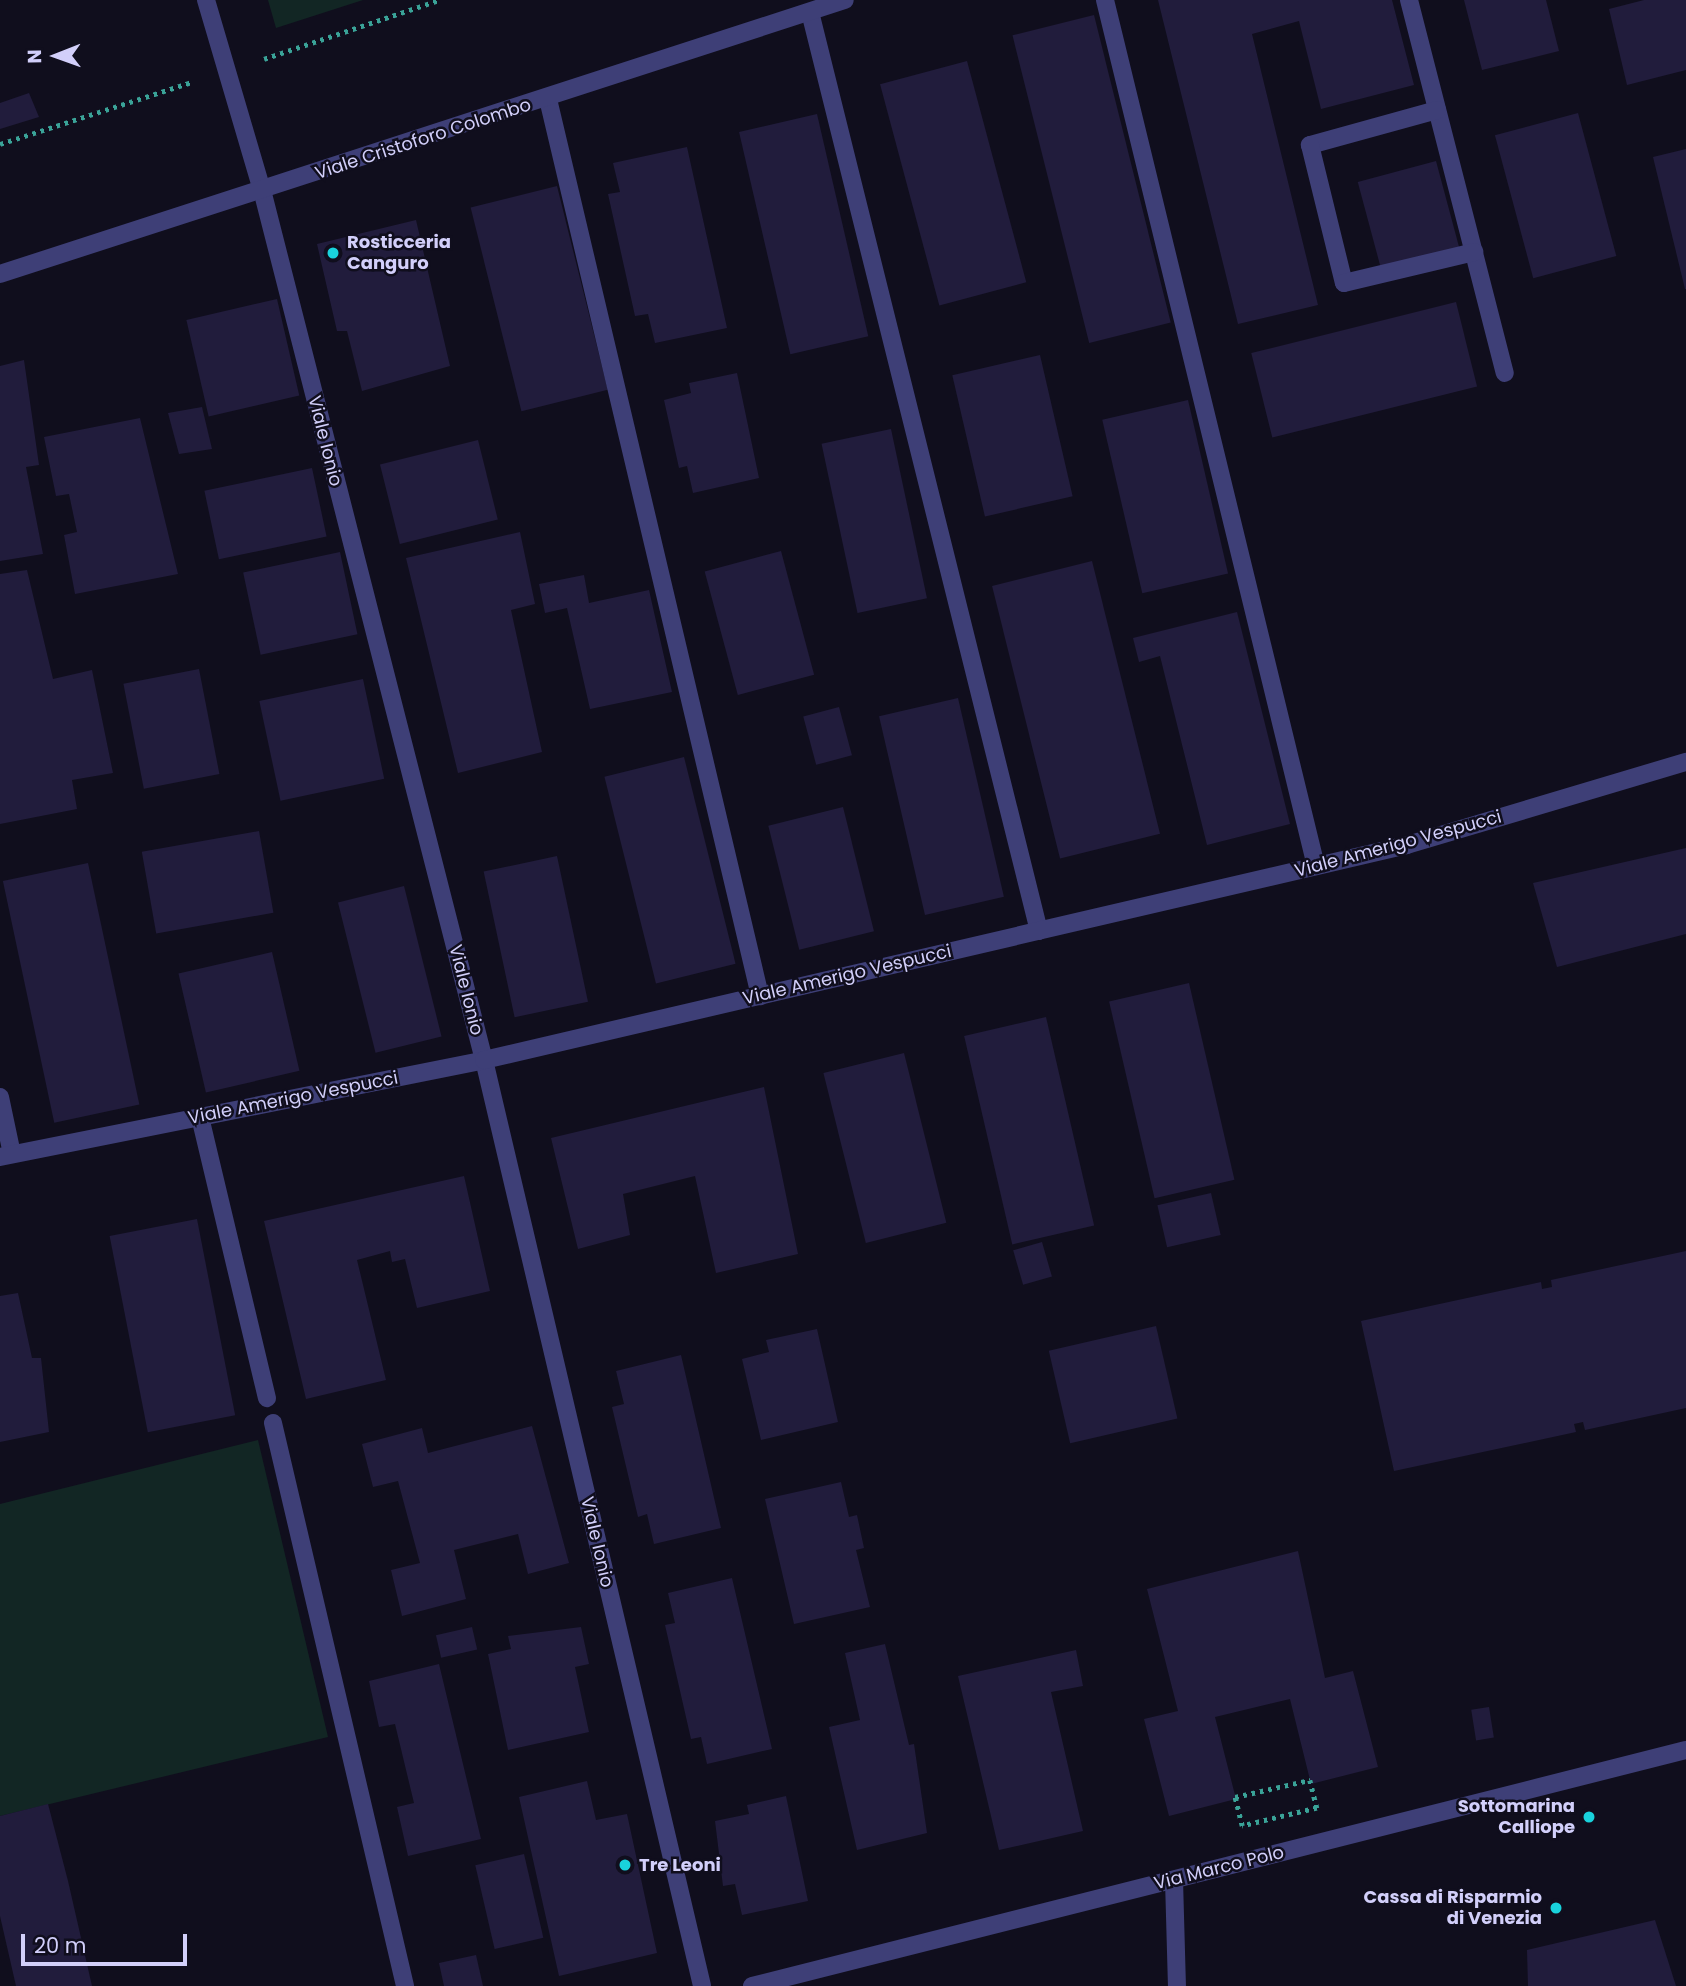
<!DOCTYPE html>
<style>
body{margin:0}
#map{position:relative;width:1686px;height:1986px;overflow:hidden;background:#100e1d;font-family:Poppins,sans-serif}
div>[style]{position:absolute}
.green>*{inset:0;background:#122624}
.building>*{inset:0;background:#211c3c;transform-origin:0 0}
.path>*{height:4.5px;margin-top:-2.25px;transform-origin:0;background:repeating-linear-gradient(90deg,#3aa398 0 3.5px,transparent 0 8.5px)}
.minor>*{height:18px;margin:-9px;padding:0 9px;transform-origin:9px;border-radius:9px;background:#3e3f77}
.dots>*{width:19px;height:19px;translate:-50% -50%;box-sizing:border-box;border:4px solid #100e1d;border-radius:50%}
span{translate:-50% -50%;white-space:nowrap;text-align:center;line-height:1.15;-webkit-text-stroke:5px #100e1d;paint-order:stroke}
.street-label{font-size:18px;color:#d2cffa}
.poi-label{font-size:18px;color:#d2cffa;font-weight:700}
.left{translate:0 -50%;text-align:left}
.right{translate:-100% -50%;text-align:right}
.north{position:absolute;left:21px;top:21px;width:70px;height:70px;-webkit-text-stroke:5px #100e1d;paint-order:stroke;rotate:269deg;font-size:19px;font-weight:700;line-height:28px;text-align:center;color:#d2cffa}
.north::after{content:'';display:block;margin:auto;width:24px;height:32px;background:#d2cffa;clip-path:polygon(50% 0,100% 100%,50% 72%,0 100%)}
.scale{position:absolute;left:21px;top:1934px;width:166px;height:32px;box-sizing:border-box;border:4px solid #d2cffa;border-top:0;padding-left:9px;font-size:21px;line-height:24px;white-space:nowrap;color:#d2cffa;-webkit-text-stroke:5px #100e1d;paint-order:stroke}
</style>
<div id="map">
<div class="green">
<i style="clip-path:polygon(268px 0,363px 0,276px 28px)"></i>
<i style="clip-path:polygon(258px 1440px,328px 1737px,0 1816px,0 1504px)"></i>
</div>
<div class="building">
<i style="clip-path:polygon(1158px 0,1392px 0,1414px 85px,1321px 109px,1299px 21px,1252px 34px,1318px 305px,1238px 324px)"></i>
<i style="clip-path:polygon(1464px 0,1546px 0,1559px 51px,1482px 70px)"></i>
<i style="clip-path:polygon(1644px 0,1686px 0,1686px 70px,1627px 85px,1609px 9px)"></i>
<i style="left:1094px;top:15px;width:317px;height:84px;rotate:76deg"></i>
<i style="left:967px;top:61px;width:229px;height:90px;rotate:75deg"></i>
<i style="clip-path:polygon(29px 93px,39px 117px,0 129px,0 103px)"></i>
<i style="left:1578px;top:113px;width:148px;height:86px;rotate:75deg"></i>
<i style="left:817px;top:114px;width:228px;height:80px;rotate:77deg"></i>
<i style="clip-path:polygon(687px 147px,727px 328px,655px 343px,648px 314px,635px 316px,608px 194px,620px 192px,613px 163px)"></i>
<i style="clip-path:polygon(1686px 149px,1686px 289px,1685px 289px,1653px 157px)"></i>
<i style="left:1436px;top:161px;width:94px;height:81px;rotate:75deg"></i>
<i style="left:557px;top:186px;width:210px;height:89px;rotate:76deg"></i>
<i style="clip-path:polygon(416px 220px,450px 366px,362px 391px,347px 331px,337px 331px,317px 244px)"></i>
<i style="left:277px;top:299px;width:99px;height:93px;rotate:77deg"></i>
<i style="left:1456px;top:302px;width:87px;height:211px;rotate:76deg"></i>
<i style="left:1040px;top:355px;width:145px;height:90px;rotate:77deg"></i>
<i style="clip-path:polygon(24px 360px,39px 465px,26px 467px,43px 554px,0 561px,0 366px)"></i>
<i style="clip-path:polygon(737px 373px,759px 478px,693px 493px,687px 466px,679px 468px,664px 400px,691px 393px,689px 383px)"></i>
<i style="left:1188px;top:400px;width:178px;height:88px;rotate:77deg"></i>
<i style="clip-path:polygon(202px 407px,212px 449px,179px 454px,168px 413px)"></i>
<i style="clip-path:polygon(140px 418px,178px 574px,75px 594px,64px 535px,77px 532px,69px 494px,56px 496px,44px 437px)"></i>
<i style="left:891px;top:429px;width:173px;height:71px;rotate:78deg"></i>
<i style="left:478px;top:440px;width:82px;height:101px;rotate:76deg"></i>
<i style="left:312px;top:468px;width:70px;height:110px;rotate:78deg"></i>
<i style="clip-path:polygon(520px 532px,535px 604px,511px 610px,542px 752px,458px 773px,406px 558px)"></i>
<i style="left:781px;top:551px;width:128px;height:79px;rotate:75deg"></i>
<i style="left:340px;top:552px;width:84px;height:99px;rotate:78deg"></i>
<i style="left:1092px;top:561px;width:281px;height:103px;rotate:76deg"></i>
<i style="clip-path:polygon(27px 570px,53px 679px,92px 670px,113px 773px,72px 780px,77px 809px,0 824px,0 574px)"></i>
<i style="clip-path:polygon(584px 575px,589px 603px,649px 590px,672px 692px,590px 709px,567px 608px,545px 613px,539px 584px)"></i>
<i style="clip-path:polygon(1237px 612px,1290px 824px,1207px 845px,1160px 656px,1139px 662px,1133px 638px)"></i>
<i style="left:199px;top:669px;width:107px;height:77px;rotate:79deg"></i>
<i style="left:363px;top:679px;width:102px;height:106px;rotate:78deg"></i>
<i style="left:958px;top:698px;width:204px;height:81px;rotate:77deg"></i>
<i style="left:839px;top:707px;width:50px;height:37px;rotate:75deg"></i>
<i style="left:684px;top:757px;width:213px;height:82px;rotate:76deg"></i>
<i style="left:843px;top:807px;width:128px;height:77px;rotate:76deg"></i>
<i style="left:259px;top:831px;width:83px;height:119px;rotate:80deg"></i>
<i style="clip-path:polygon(1686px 848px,1686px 934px,1557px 967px,1533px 883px)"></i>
<i style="left:557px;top:856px;width:149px;height:75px;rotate:78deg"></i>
<i style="left:88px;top:863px;width:247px;height:87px;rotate:78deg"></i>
<i style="left:404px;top:886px;width:155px;height:68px;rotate:76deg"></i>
<i style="left:272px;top:952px;width:122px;height:96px;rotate:77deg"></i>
<i style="left:1189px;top:983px;width:202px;height:82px;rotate:77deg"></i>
<i style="left:1046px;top:1017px;width:214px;height:84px;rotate:77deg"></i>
<i style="left:904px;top:1053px;width:175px;height:83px;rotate:76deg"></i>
<i style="clip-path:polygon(764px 1087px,798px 1254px,716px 1273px,695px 1176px,623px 1194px,630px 1235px,578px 1249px,551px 1138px)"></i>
<i style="clip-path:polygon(464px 1176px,490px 1291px,417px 1308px,405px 1259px,392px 1262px,390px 1251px,357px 1260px,386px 1380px,306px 1399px,264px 1221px)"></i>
<i style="left:1211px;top:1193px;width:43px;height:55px;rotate:77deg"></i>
<i style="left:197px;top:1219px;width:200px;height:89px;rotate:79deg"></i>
<i style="left:1042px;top:1242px;width:36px;height:30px;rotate:74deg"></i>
<i style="clip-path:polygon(1686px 1251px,1686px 1408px,1585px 1430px,1583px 1422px,1574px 1424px,1576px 1432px,1394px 1471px,1361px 1321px,1541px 1282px,1542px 1289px,1552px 1287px,1551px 1280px)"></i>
<i style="clip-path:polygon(18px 1293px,32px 1358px,41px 1358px,49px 1432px,0 1442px,0 1296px)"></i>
<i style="left:1156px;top:1326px;width:95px;height:110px;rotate:77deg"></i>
<i style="clip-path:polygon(817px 1329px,838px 1422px,761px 1440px,742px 1359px,769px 1352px,766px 1340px)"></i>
<i style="clip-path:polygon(681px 1355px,721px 1528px,654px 1544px,647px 1514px,638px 1517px,612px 1407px,624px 1404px,616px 1371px)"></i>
<i style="clip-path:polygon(532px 1426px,569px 1563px,528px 1574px,518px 1534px,454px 1550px,466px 1599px,402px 1616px,391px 1570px,420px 1563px,398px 1481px,373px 1487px,362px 1444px,422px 1428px,428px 1453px)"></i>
<i style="clip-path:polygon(841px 1482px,849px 1517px,857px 1515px,864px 1548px,856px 1550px,870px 1607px,794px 1624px,765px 1499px)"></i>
<i style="clip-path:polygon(1298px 1551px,1325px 1678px,1353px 1671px,1378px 1767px,1311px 1784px,1290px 1699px,1215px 1717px,1236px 1799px,1169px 1816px,1144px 1719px,1178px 1711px,1147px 1589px)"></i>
<i style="clip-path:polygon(732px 1578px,772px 1749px,707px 1764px,701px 1737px,691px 1739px,665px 1625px,675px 1623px,668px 1593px)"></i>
<i style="left:472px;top:1627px;width:23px;height:37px;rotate:77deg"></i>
<i style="clip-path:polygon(581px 1627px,589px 1664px,575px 1667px,589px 1732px,508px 1750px,488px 1654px,511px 1649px,508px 1636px)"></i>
<i style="clip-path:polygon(885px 1644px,909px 1745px,914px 1744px,927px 1833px,857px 1850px,829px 1727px,860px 1720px,845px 1653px)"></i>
<i style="clip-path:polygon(1076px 1650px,1083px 1686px,1051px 1692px,1083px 1831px,999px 1850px,958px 1676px)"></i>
<i style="clip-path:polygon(439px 1664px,481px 1839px,408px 1856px,397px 1807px,414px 1803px,395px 1724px,379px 1727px,369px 1681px)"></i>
<i style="left:1489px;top:1707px;width:31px;height:18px;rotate:81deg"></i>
<i style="clip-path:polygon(587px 1781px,596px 1820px,627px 1814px,657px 1953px,559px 1976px,519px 1797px)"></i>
<i style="clip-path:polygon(786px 1796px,808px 1901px,742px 1915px,735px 1884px,723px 1886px,715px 1821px,749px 1814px,747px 1805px)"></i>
<i style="clip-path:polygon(48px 1804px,68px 1881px,92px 1986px,16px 1986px,0 1916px,0 1816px)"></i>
<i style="left:524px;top:1854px;width:86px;height:50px;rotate:77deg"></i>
<i style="clip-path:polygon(1655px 1920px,1676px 1986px,1528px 1986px,1527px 1950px)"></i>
<i style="clip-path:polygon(476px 1955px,483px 1986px,444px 1986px,439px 1963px)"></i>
</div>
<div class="path">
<i style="left:264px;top:59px;width:185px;rotate:-18.6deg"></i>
<i style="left:0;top:144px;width:202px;rotate:-17.9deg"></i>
<i style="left:1310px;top:1780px;width:29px;rotate:76deg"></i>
<i style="left:1317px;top:1808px;width:77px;rotate:166.5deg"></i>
<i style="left:1242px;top:1826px;width:30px;rotate:-104deg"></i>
<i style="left:1235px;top:1797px;width:77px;rotate:-12.8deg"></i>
</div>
<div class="minor">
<i style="left:206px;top:0;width:198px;rotate:73.6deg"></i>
<i style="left:262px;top:190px;width:898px;rotate:75.69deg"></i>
<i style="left:484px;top:1060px;width:951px;rotate:76.75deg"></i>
<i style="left:1105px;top:0;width:891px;rotate:76.31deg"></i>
<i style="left:1409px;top:0;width:385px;rotate:75.6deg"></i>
<i style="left:810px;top:12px;width:947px;rotate:76.01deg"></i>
<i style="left:548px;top:99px;width:922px;rotate:76.7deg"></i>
<i style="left:1437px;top:110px;width:132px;rotate:164.6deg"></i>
<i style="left:1310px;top:145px;width:142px;rotate:76.2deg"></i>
<i style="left:1344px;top:283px;width:134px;rotate:-13.4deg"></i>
<i style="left:0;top:274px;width:888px;rotate:-17.97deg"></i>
<i style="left:0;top:1097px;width:58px;rotate:78.1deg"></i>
<i style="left:200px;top:1117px;width:289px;rotate:76.6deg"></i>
<i style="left:0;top:1157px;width:494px;rotate:-11.3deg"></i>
<i style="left:484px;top:1060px;width:948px;rotate:-13.11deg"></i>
<i style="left:1407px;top:845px;width:291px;rotate:-16.6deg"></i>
<i style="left:273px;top:1423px;width:578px;rotate:76.8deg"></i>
<i style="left:1174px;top:1880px;width:106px;rotate:88.4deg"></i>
<i style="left:752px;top:1986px;width:963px;rotate:-14.18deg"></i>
</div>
<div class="dots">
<i style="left:333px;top:253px;background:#19d2dc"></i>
<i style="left:1589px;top:1817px;background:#19d2dc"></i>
<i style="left:625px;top:1865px;background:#19d2dc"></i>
<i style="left:1556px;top:1908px;background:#19d2dc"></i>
</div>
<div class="street-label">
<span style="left:423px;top:139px;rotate:-18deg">Viale Cristoforo Colombo</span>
<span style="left:325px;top:441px;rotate:76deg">Viale Ionio</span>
<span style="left:1398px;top:844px;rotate:-15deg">Viale Amerigo Vespucci</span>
<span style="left:847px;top:975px;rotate:-13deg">Viale Amerigo Vespucci</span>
<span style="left:466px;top:990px;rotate:76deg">Viale Ionio</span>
<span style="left:293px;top:1098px;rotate:-11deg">Viale Amerigo Vespucci</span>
<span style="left:597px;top:1542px;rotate:77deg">Viale Ionio</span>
<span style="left:1219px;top:1868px;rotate:-14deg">Via Marco Polo</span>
</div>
<div class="poi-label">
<span class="left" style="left:347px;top:253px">Rosticceria<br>Canguro</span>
<span class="right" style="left:1575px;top:1817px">Sottomarina<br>Calliope</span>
<span class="left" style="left:639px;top:1865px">Tre Leoni</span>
<span class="right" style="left:1542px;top:1908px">Cassa di Risparmio<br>di Venezia</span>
</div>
<div class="north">N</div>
<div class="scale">20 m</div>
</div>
